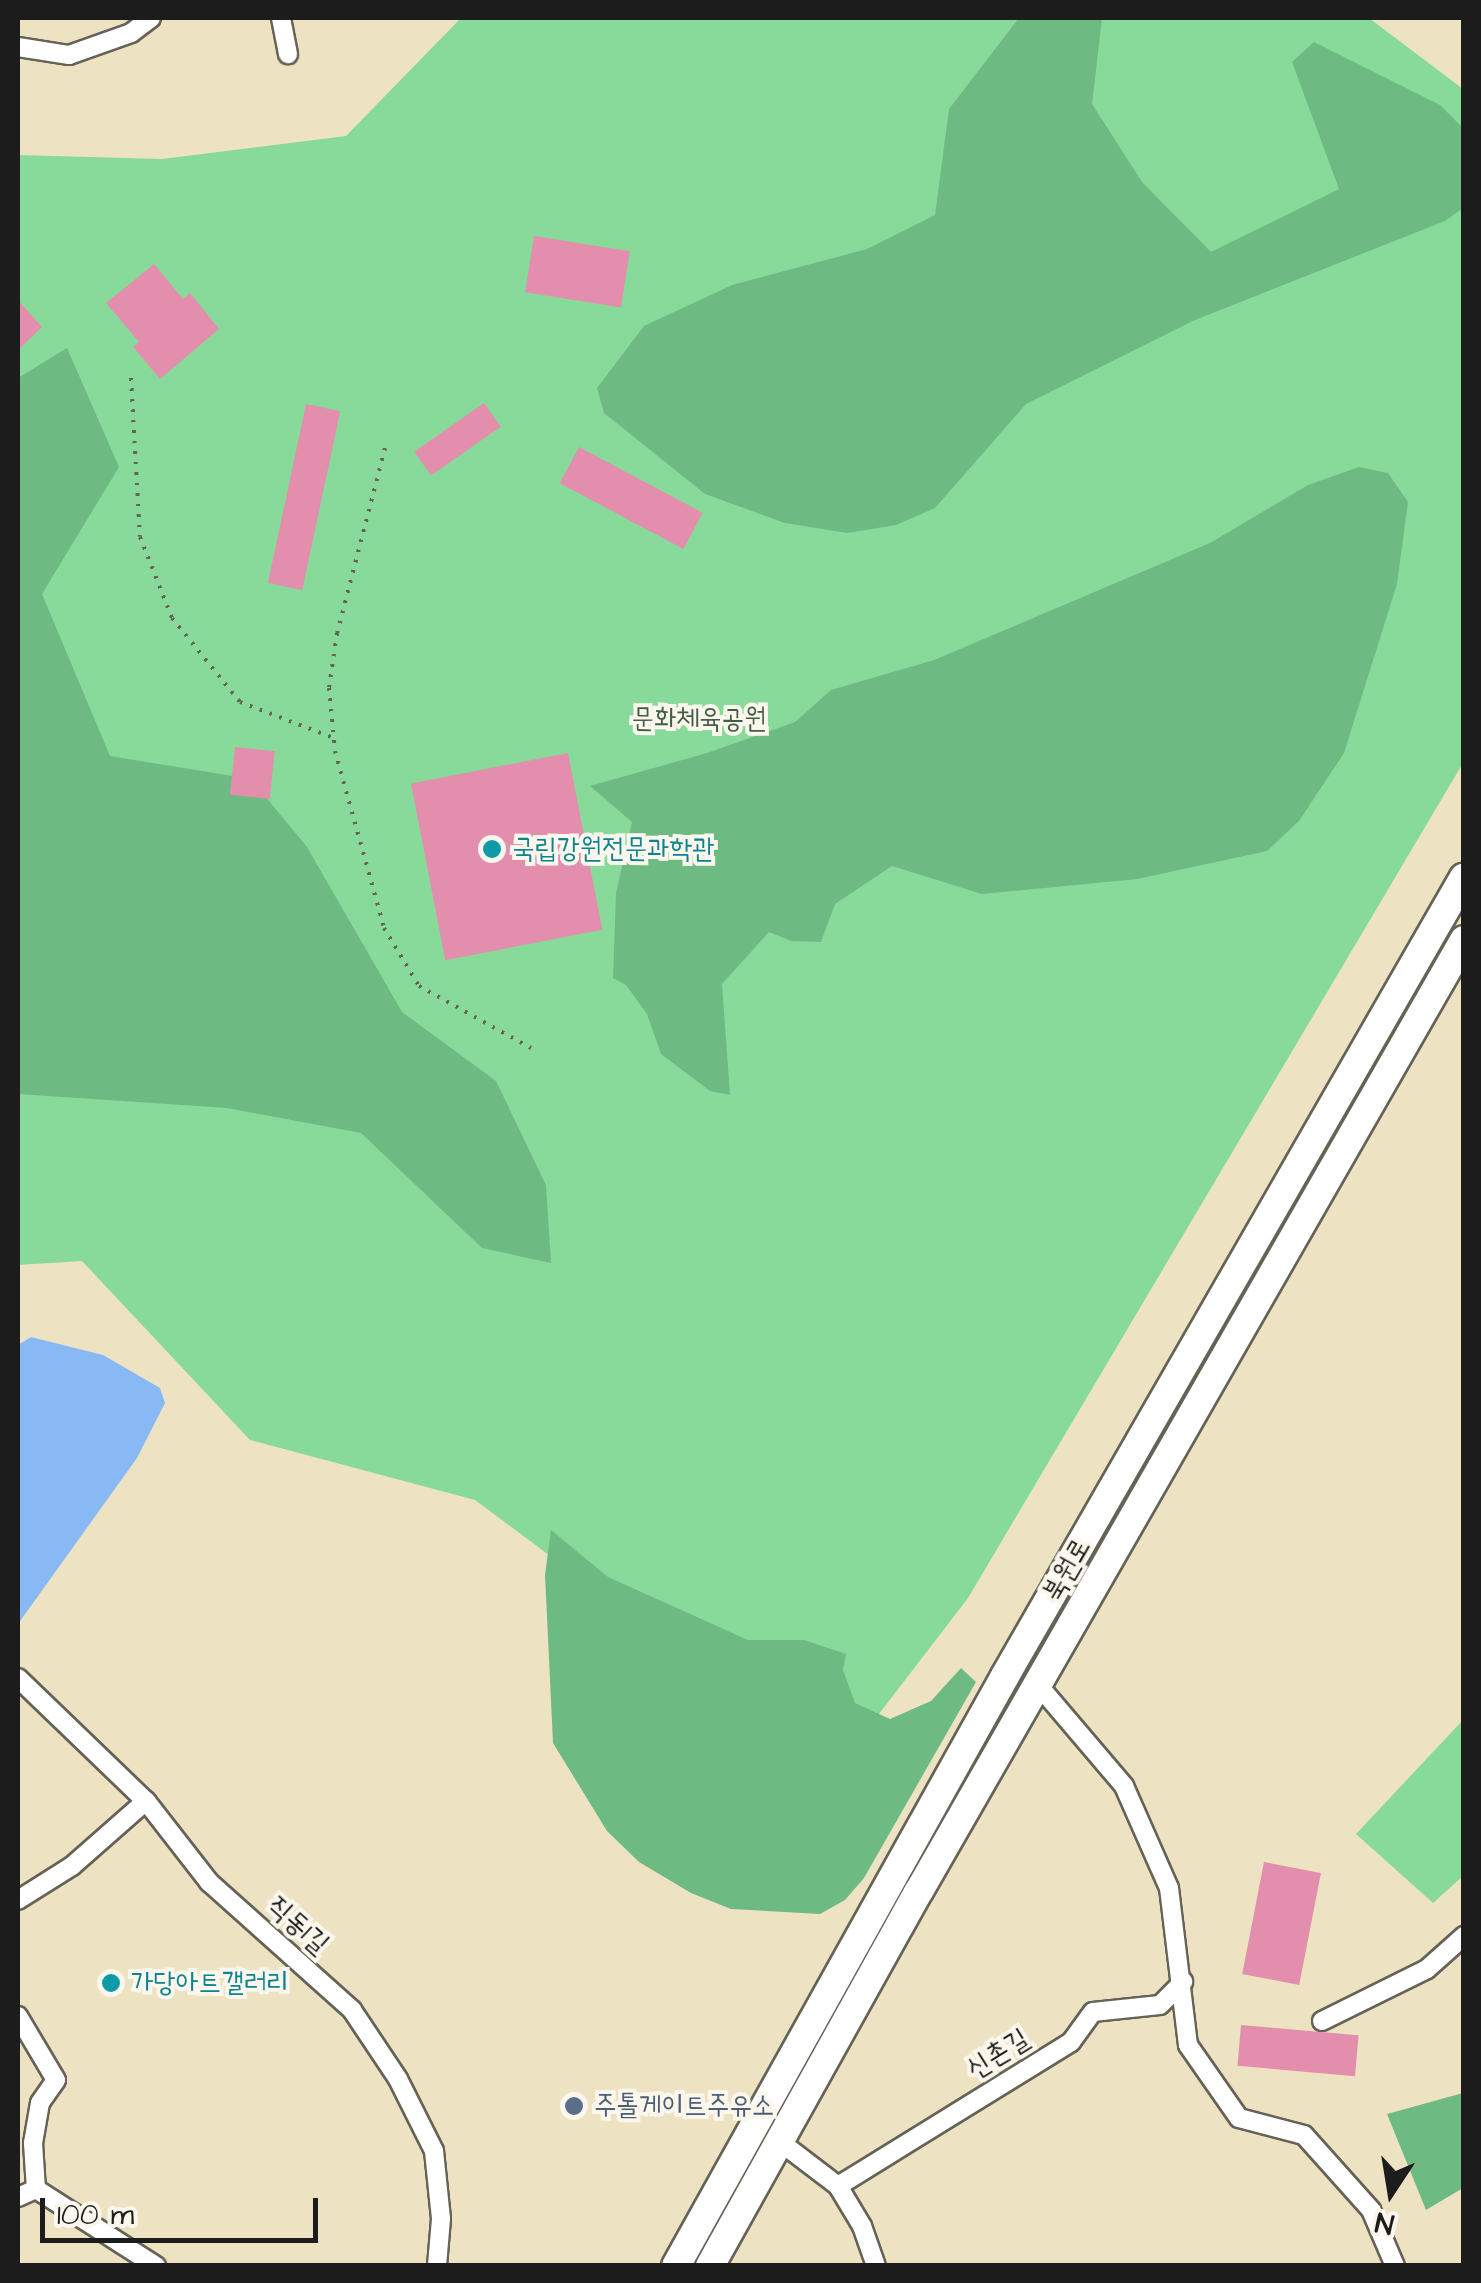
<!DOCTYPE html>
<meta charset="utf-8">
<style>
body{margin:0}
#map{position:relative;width:1481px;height:2283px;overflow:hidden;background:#ede3c3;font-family:"Architects Daughter","Poor Story",sans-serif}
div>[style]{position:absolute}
.green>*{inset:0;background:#88da9b}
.forest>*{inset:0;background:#6eba83}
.water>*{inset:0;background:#89b9f4}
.building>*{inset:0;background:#e38ead;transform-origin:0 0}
.path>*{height:4px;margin-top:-2px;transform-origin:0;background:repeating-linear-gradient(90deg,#656256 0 2.5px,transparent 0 10.5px)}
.roads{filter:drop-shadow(2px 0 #656256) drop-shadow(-2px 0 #656256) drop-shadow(0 2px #656256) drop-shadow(0 -2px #656256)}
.street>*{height:18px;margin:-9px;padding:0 9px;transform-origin:9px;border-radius:9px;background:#fff}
.secondary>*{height:28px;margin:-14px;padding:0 14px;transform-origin:14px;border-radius:14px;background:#fff}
.dots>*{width:28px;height:28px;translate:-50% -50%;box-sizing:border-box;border:5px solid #fbf7ec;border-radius:50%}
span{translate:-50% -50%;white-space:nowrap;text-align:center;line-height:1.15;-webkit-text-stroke:8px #fbf7ec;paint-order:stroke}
.park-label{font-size:28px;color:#425e48}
.culture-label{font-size:28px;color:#0d838f}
.left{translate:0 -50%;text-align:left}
.street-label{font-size:28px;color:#1c1c1c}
.service-label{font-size:28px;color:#4e5e75}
.frame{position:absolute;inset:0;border:20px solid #1c1c1c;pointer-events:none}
.north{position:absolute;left:1341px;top:2143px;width:100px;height:100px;-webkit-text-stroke:8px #fbf7ec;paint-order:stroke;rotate:192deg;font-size:28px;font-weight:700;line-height:40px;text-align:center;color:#1c1c1c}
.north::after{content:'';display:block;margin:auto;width:35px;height:45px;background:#1c1c1c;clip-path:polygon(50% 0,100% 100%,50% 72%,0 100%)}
.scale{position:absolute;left:40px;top:2198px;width:278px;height:45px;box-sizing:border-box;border:5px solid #1c1c1c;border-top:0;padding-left:12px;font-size:30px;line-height:35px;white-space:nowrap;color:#1c1c1c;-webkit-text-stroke:8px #fbf7ec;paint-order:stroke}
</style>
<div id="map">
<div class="green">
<i style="clip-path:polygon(461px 18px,1369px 18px,1463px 89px,1463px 763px,968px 1598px,826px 1783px,549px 1555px,475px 1500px,250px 1440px,82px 1261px,18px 1265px,18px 155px,162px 159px,346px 136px)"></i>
<i style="clip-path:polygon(1463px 1720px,1463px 1876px,1433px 1903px,1356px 1834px)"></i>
</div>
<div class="forest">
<i style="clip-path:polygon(1019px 18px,1102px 18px,1092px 104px,1142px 182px,1211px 252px,1339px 189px,1292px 62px,1314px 42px,1440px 105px,1463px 128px,1463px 208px,1445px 221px,1195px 320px,1026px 404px,935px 508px,896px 525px,847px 533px,785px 523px,705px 494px,604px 413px,597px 388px,644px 326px,732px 285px,867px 249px,935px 215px,949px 109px)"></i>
<i style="clip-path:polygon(67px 348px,119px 467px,42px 594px,110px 756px,251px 779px,307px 847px,402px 1012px,496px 1081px,546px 1185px,551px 1263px,482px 1248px,361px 1133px,227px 1108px,18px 1094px,18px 378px)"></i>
<i style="clip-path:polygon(1359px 467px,1388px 473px,1408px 502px,1397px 584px,1344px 753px,1299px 821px,1267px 851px,1137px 879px,982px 894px,892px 866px,835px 904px,821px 942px,791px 941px,769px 932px,722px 984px,730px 1095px,710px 1091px,661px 1054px,647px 1014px,626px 985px,613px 978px,616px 893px,632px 822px,590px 786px,707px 753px,795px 722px,831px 690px,934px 660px,1210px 543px,1308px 485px)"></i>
<i style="clip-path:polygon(551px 1530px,608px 1577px,748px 1640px,804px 1640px,846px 1654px,843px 1670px,855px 1703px,890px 1719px,931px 1701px,961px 1668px,976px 1682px,864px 1878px,845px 1900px,820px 1914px,731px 1909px,691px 1893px,639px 1862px,607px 1831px,553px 1743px,545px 1575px)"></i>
<i style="clip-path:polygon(1463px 2093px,1463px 2188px,1426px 2210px,1387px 2114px)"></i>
</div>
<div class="water">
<i style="clip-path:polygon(31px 1337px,103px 1355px,160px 1388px,165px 1403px,137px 1458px,18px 1624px,18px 1345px)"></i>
</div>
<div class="building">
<i style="left:534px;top:236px;width:97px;height:57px;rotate:9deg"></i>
<i style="clip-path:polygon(154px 264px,183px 299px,190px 293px,219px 329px,160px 379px,133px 347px,139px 342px,106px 303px)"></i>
<i style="clip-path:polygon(18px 300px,42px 327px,18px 350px)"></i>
<i style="left:484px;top:403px;width:29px;height:85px;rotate:55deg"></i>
<i style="left:306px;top:404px;width:35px;height:183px;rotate:12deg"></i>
<i style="left:579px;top:447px;width:140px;height:41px;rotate:28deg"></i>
<i style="left:235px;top:747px;width:40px;height:48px;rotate:6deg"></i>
<i style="left:568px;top:753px;width:180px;height:160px;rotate:79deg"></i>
<i style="left:1264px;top:1862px;width:58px;height:114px;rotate:11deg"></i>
<i style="left:1241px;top:2025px;width:118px;height:41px;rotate:5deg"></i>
</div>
<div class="path">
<i style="left:131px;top:378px;width:159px;rotate:86.8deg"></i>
<i style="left:140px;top:537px;width:87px;rotate:68.4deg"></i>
<i style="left:172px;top:618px;width:108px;rotate:51deg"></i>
<i style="left:240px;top:702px;width:101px;rotate:21deg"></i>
<i style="left:385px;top:448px;width:191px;rotate:104.5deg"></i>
<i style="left:337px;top:633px;width:56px;rotate:98.3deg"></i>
<i style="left:329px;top:688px;width:63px;rotate:84.6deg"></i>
<i style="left:335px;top:751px;width:184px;rotate:74.5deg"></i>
<i style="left:384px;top:928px;width:68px;rotate:58.9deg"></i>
<i style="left:419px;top:986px;width:128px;rotate:29deg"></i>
</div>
<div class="roads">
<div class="street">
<i style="left:281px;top:18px;width:37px;rotate:79deg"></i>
<i style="left:18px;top:47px;width:52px;rotate:8.9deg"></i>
<i style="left:69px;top:55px;width:66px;rotate:-19.5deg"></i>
<i style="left:131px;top:33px;width:25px;rotate:-37deg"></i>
<i style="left:18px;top:1678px;width:178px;rotate:43.9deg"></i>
<i style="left:146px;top:1801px;width:103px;rotate:52.1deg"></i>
<i style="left:209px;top:1882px;width:192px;rotate:41.8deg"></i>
<i style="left:352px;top:2010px;width:83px;rotate:56.3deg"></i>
<i style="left:398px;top:2079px;width:80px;rotate:63.4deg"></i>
<i style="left:434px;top:2151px;width:68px;rotate:84.1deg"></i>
<i style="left:441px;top:2219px;width:47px;rotate:94.9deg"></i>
<i style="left:1039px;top:1686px;width:131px;rotate:49.6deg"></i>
<i style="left:1124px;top:1786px;width:111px;rotate:66.2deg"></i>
<i style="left:1169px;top:1888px;width:158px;rotate:83.1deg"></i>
<i style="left:1188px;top:2045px;width:89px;rotate:55.1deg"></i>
<i style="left:1239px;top:2118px;width:67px;rotate:14.7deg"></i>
<i style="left:1304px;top:2135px;width:101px;rotate:48.2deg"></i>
<i style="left:1371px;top:2210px;width:61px;rotate:66.8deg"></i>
<i style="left:18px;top:1900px;width:64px;rotate:-32.2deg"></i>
<i style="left:72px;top:1866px;width:98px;rotate:-41.3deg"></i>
<i style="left:18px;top:2016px;width:74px;rotate:59.3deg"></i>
<i style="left:56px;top:2080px;width:28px;rotate:125deg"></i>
<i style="left:40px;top:2103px;width:41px;rotate:99.9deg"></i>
<i style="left:33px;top:2143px;width:46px;rotate:86.3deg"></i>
<i style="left:1322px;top:2021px;width:117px;rotate:-26.3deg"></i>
<i style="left:1427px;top:1969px;width:50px;rotate:-41.7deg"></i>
<i style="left:779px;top:2141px;width:74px;rotate:37.3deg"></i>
<i style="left:838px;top:2186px;width:47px;rotate:59deg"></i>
<i style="left:862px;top:2226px;width:42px;rotate:70.7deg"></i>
<i style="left:838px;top:2186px;width:274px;rotate:-31.7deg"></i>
<i style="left:1071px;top:2042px;width:37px;rotate:-54deg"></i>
<i style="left:1093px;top:2012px;width:67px;rotate:-6deg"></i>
<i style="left:1160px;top:2005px;width:33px;rotate:-45deg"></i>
<i style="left:18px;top:2197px;width:20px;rotate:-24deg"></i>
<i style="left:36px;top:2189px;width:143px;rotate:32.7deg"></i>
</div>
<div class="secondary">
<i style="left:676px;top:2266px;width:676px;rotate:-60.85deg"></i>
<i style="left:1005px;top:1676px;width:921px;rotate:-60.12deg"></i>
<i style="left:710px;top:2266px;width:429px;rotate:-60.9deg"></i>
<i style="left:919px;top:1891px;width:1096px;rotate:-60.18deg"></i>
</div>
</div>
<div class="dots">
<i style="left:492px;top:849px;background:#0f9aa8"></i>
<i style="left:111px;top:1983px;background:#0f9aa8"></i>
<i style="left:574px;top:2106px;background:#5c6f8a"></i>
</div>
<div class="park-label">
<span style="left:699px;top:719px">문화체육공원</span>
</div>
<div class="culture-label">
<span class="left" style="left:512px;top:849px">국립강원전문과학관</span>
<span class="left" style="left:131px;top:1983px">가당아트갤러리</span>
</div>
<div class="street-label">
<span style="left:1067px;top:1570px;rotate:-60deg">북원로</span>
<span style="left:298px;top:1925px;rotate:42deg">직동1길</span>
<span style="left:998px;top:2054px;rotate:-32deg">신촌길</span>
</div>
<div class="service-label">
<span class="left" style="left:594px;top:2106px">주톨게이트주유소</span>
</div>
<div class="frame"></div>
<div class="north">N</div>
<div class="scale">100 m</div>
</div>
